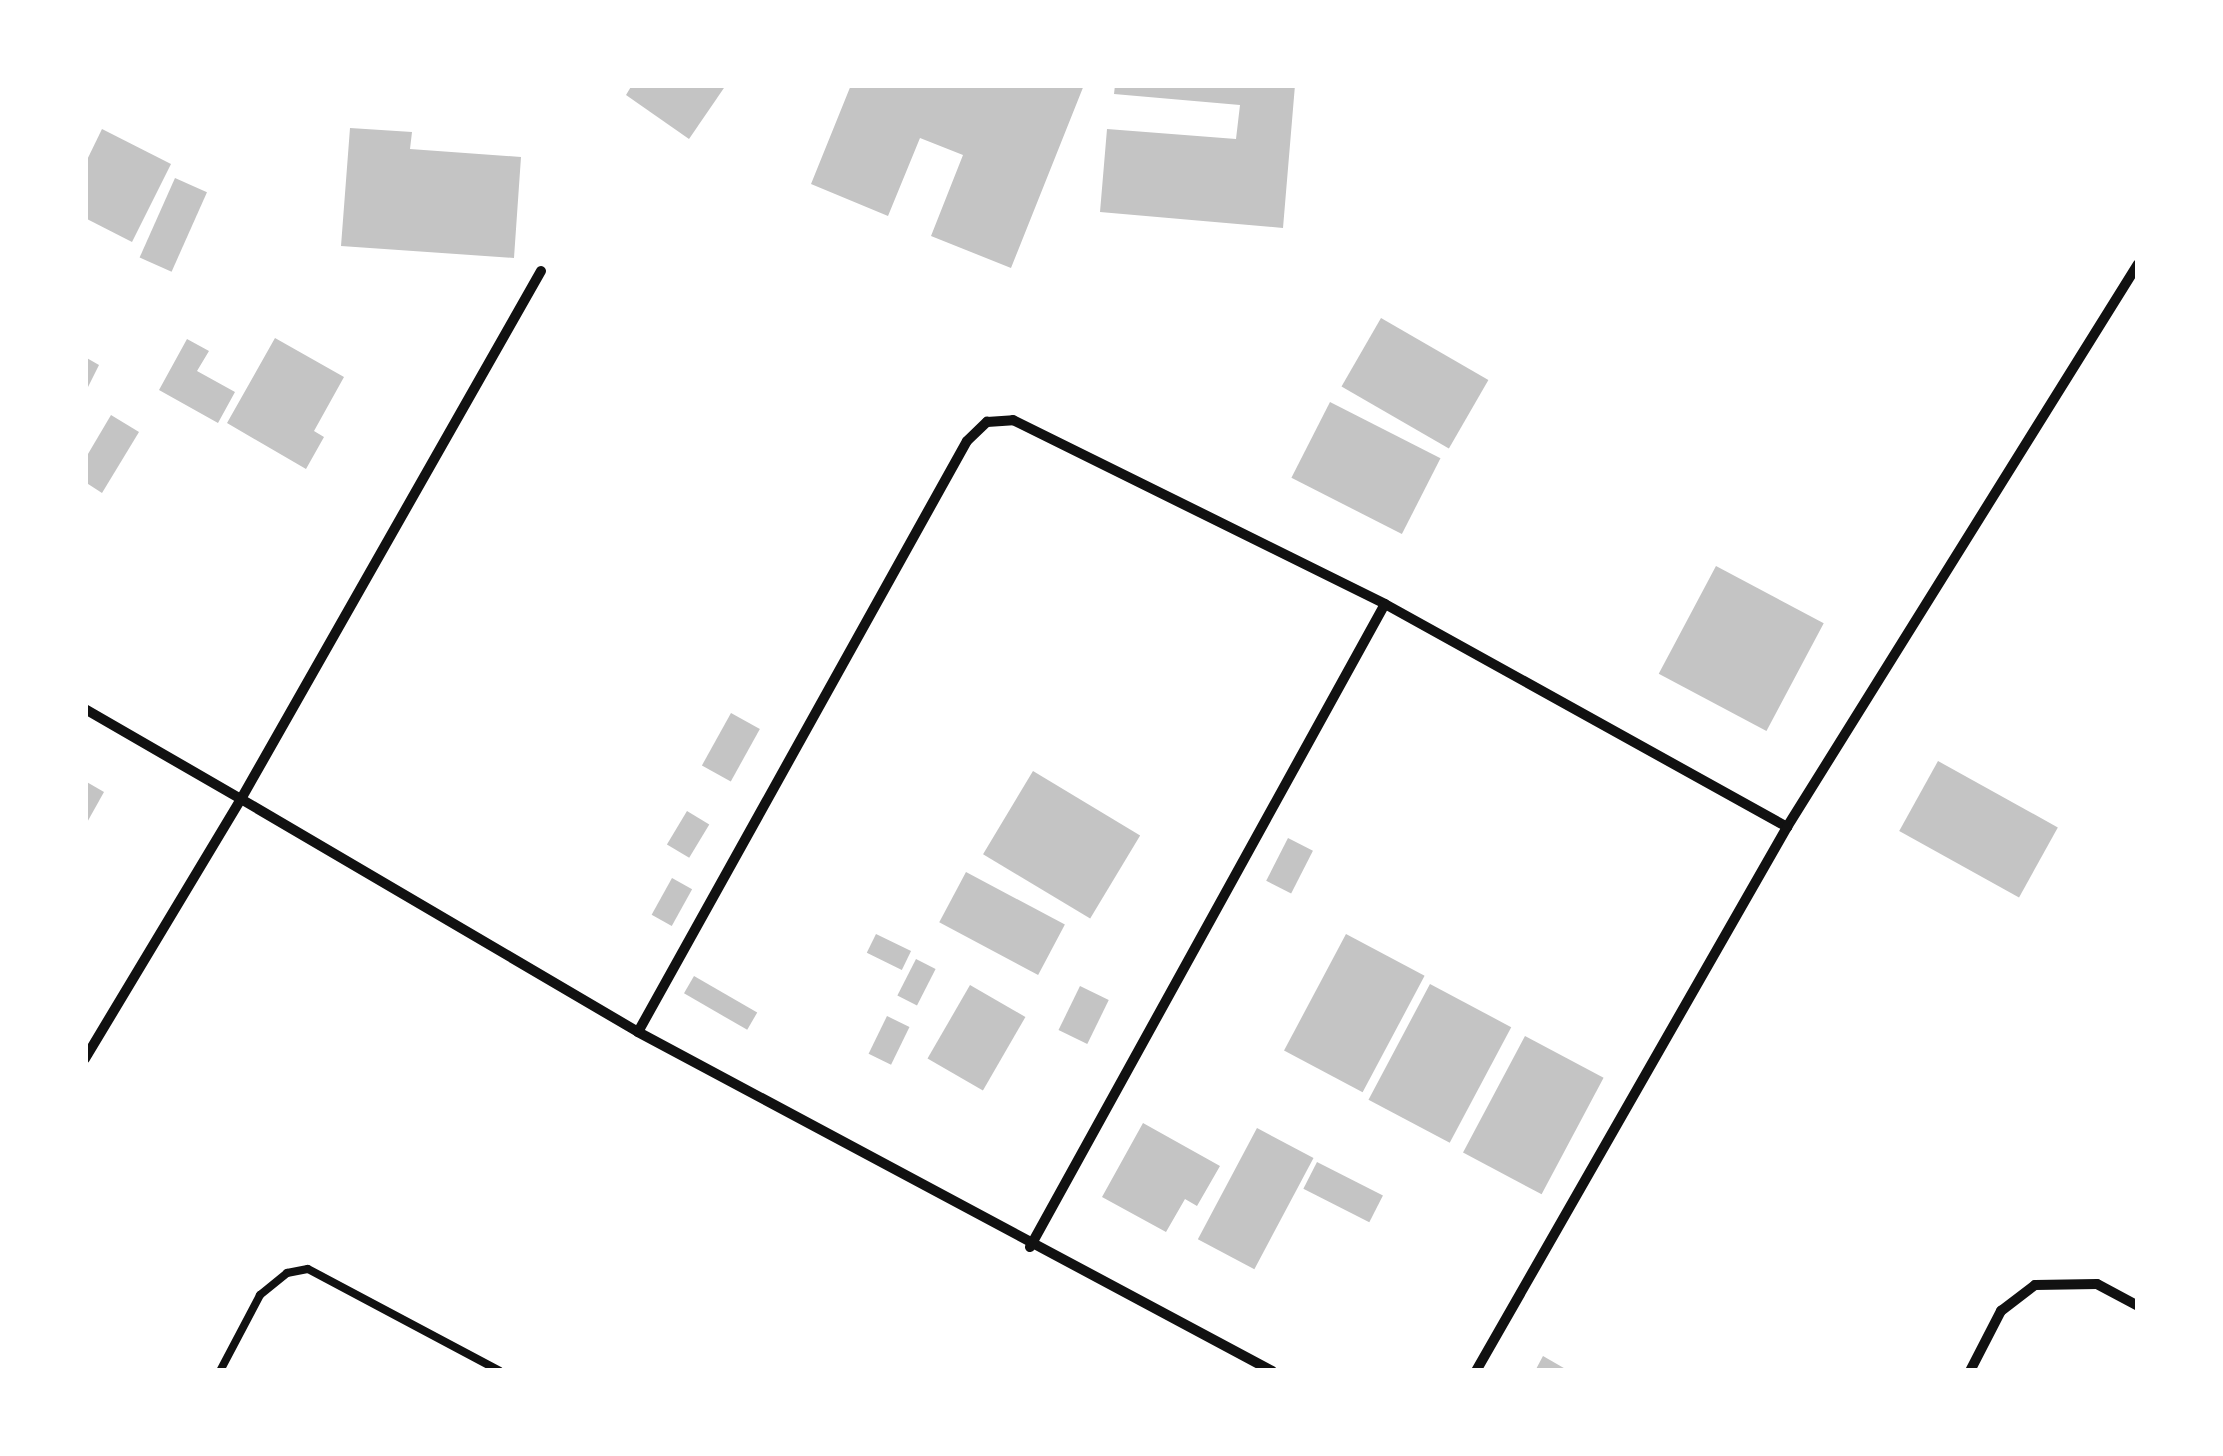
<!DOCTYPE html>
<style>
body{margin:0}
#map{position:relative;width:2223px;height:1456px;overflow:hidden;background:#fff;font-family:Arial,sans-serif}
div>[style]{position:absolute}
.building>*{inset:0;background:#c4c4c4;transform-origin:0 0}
.service>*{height:8px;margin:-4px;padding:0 4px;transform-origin:4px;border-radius:4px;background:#111}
.minor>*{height:10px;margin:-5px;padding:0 5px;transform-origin:5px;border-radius:5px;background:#111}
span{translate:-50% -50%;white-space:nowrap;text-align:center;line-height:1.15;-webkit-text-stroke:10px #fff;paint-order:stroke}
.frame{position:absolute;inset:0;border:88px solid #fff;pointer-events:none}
</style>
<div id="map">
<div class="building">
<i style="clip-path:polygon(632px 85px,726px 85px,689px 139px,626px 95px)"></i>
<i style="clip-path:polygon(851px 85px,1084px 85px,1011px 268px,931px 236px,963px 155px,920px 138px,888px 216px,811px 184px)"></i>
<i style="clip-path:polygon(1115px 85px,1295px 85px,1283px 228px,1100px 212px,1107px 129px,1236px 139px,1240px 105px,1114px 94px)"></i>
<i style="clip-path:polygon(350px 128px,412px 132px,410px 149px,521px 157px,514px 258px,341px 246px)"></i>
<i style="clip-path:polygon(102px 129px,171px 164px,132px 242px,85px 218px,85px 164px)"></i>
<i style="left:175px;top:178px;width:35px;height:87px;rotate:24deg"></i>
<i style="left:1381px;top:318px;width:124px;height:79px;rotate:30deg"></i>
<i style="clip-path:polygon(275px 338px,344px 377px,314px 431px,324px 437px,306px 469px,227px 423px)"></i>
<i style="clip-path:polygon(187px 339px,209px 351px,197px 371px,235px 392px,218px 423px,159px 390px)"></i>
<i style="clip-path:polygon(85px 357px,99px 365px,85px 393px)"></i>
<i style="left:1330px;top:402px;width:124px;height:85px;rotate:27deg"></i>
<i style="clip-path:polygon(111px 415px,139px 432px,102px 493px,85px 482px,85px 459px)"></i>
<i style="left:1716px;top:566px;width:122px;height:122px;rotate:28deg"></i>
<i style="left:731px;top:713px;width:33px;height:60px;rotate:29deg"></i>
<i style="left:1938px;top:761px;width:137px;height:80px;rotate:29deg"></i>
<i style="left:1033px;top:771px;width:125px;height:97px;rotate:31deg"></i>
<i style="clip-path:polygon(85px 781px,104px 792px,85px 826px)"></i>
<i style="left:687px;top:811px;width:26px;height:39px;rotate:31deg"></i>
<i style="left:1288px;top:838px;width:28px;height:48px;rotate:27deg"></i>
<i style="left:966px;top:872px;width:112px;height:57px;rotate:28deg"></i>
<i style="left:672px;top:878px;width:23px;height:42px;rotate:29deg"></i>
<i style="left:876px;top:934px;width:39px;height:21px;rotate:26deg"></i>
<i style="left:1346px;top:934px;width:89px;height:132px;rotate:28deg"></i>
<i style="left:916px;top:959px;width:22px;height:41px;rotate:27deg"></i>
<i style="left:694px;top:976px;width:73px;height:20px;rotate:30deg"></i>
<i style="left:1430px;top:984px;width:92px;height:131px;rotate:28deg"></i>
<i style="left:970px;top:985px;width:64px;height:85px;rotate:30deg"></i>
<i style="left:1080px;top:986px;width:32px;height:49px;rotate:26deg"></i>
<i style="left:887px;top:1016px;width:25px;height:42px;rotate:26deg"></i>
<i style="left:1525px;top:1036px;width:89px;height:132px;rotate:28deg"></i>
<i style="clip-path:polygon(1143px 1123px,1220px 1166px,1197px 1206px,1185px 1199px,1166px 1232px,1102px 1197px)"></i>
<i style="left:1257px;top:1128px;width:64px;height:126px;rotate:28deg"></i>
<i style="left:1317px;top:1162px;width:74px;height:30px;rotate:27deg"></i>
<i style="clip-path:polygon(1543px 1356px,1569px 1371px,1535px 1371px)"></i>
</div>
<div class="service">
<i style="left:220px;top:1371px;width:86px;rotate:-62.2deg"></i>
<i style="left:260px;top:1295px;width:35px;rotate:-39deg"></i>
<i style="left:287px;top:1273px;width:21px;rotate:-11deg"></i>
<i style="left:308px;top:1269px;width:217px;rotate:28deg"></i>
</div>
<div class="minor">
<i style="left:541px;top:271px;width:607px;rotate:119.6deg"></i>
<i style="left:241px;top:799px;width:460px;rotate:30.4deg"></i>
<i style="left:638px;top:1032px;width:719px;rotate:28.13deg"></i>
<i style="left:85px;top:709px;width:180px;rotate:30deg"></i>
<i style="left:241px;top:799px;width:303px;rotate:121deg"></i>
<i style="left:638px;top:1032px;width:676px;rotate:-60.9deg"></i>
<i style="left:967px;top:441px;width:28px;rotate:-44deg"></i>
<i style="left:987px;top:422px;width:26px;rotate:-4deg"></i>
<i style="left:1013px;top:420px;width:415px;rotate:26.3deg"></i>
<i style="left:1385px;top:604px;width:460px;rotate:29deg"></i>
<i style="left:1030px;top:1247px;width:734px;rotate:-61.1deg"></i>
<i style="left:1476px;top:1371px;width:627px;rotate:-60.24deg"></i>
<i style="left:1787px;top:827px;width:663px;rotate:-58.06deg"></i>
<i style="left:1970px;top:1371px;width:68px;rotate:-62.7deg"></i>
<i style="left:2001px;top:1311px;width:43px;rotate:-37.4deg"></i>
<i style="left:2035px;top:1285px;width:62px;rotate:-0.9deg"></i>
<i style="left:2097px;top:1284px;width:47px;rotate:28.2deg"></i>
</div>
<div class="frame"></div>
</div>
